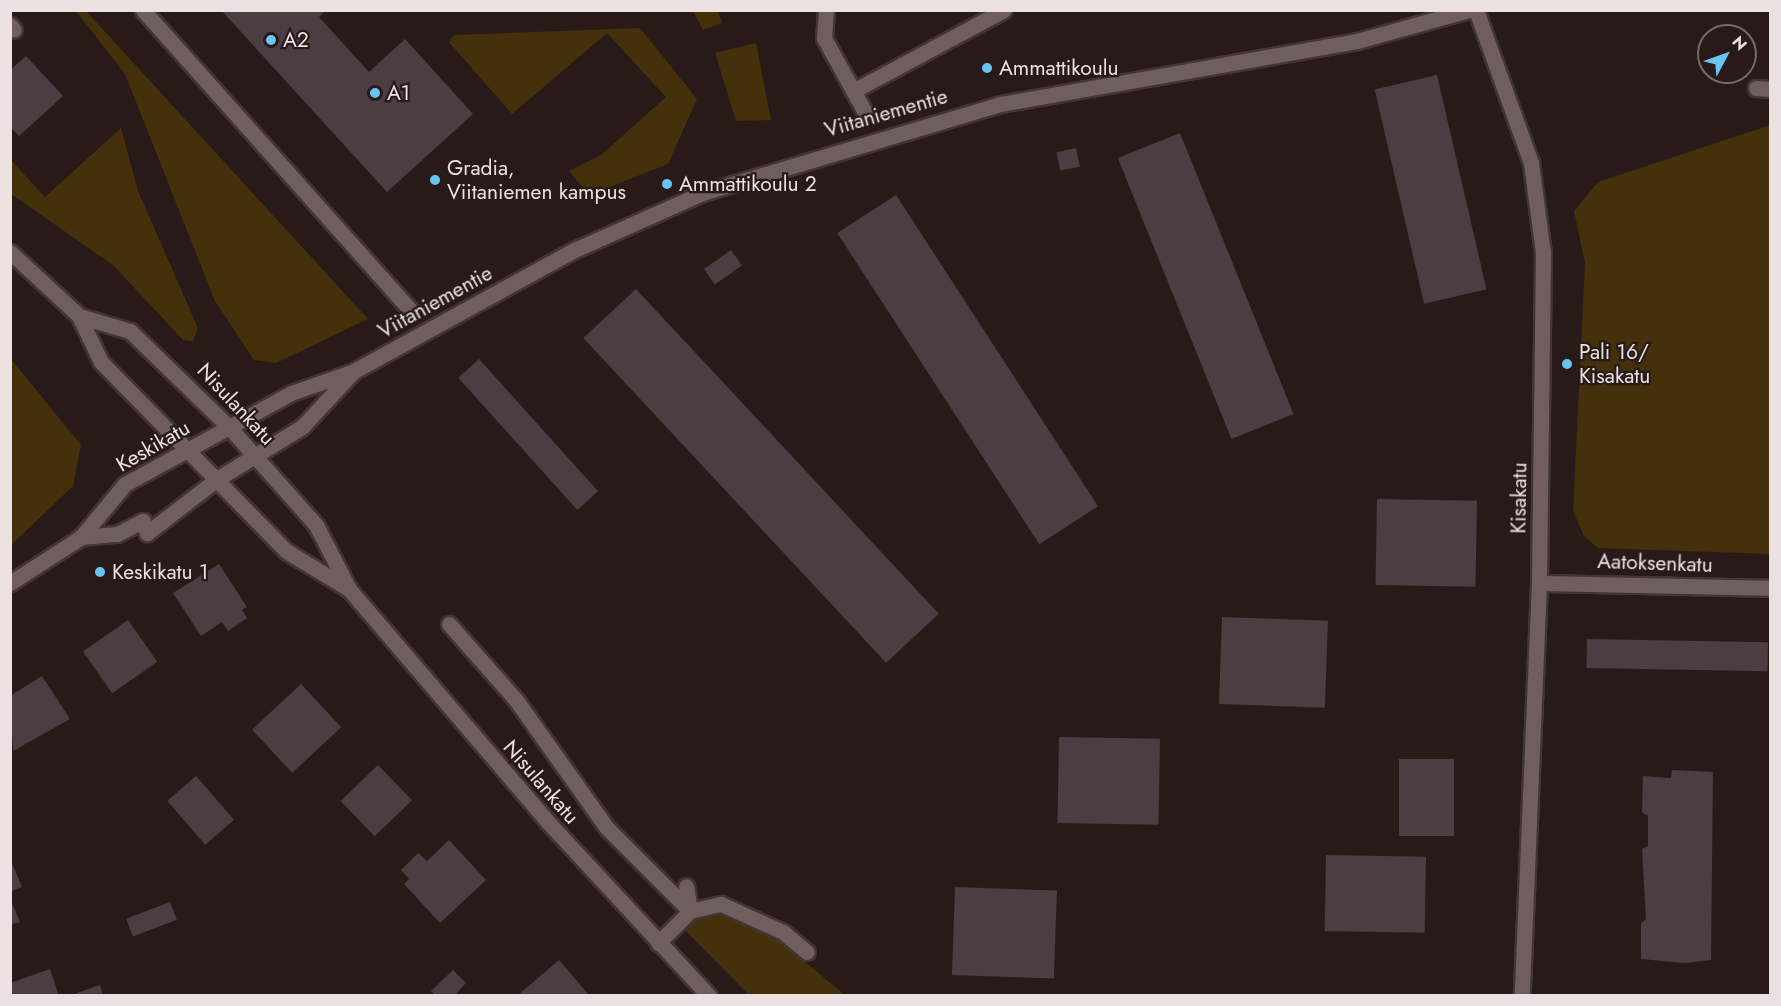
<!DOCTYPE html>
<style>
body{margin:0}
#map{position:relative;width:1781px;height:1006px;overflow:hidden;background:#281a19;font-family:Jost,sans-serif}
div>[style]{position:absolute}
.green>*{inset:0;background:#44300a}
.building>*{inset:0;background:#4c3d43;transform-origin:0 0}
.roads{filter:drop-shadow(2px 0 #413535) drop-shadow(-2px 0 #413535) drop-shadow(0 2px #413535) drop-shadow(0 -2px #413535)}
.service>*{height:15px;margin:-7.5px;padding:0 7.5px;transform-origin:7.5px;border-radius:7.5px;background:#705e5e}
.minor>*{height:15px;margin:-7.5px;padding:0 7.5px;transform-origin:7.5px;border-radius:7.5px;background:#705e5e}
.tertiary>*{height:15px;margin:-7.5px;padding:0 7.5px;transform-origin:7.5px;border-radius:7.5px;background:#705e5e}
.secondary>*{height:15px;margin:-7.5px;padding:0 7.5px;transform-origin:7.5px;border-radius:7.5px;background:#705e5e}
.dots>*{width:16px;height:16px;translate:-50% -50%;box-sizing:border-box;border:3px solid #281a19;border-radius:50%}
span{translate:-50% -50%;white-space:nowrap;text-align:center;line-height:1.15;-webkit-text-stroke:4.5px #281a19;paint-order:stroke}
.poi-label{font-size:21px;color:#ece1e1}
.left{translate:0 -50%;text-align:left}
.street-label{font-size:21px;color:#ece1e1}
.frame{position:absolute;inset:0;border:12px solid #ece1e1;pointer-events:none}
.north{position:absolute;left:1697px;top:24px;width:60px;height:60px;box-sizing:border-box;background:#281a19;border:2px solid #766a69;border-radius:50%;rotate:49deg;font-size:16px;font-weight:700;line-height:24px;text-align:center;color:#ece1e1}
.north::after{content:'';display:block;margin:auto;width:21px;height:27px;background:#68c4f0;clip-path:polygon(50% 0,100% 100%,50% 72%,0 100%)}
</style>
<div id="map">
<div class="green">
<i style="clip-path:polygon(76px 11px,86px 11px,368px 319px,276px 363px,254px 360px,215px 301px,125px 74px)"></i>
<i style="clip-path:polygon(693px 11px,718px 11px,722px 23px,703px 30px)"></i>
<i style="clip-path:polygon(640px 28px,697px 99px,668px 164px,589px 195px,569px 171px,601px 155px,666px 97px,607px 33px,512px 114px,449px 42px,454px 35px)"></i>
<i style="clip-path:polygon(756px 43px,771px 120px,736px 121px,715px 53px)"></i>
<i style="clip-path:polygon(1770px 125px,1770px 554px,1598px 548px,1584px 536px,1573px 511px,1585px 263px,1574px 211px,1598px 182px)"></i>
<i style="clip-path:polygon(121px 128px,138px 191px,198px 328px,193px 341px,183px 340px,113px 265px,11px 194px,11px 160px,45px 197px)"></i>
<i style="clip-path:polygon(11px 359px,81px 445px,73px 486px,11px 545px)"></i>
<i style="clip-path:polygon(721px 912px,780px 941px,845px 995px,749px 995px,683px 928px,694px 918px)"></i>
</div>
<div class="building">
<i style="clip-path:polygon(221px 10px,326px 10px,319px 17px,369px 72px,405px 39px,473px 114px,387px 192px)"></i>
<i style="clip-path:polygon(26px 56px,63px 96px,19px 136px,10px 127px,10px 70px)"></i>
<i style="left:1437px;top:75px;width:220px;height:64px;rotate:77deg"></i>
<i style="left:1180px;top:133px;width:303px;height:67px;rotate:68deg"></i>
<i style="left:1076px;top:148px;width:19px;height:20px;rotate:78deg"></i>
<i style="left:896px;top:195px;width:371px;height:70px;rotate:57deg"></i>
<i style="left:731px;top:250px;width:19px;height:33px;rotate:55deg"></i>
<i style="left:636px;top:289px;width:444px;height:72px;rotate:47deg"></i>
<i style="left:479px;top:359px;width:178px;height:28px;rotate:48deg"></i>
<i style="left:1377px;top:499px;width:100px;height:86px;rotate:1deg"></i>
<i style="clip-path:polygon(219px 564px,247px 607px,242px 610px,247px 618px,228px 631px,222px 622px,201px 636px,173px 593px)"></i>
<i style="left:1222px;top:617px;width:106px;height:87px;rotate:2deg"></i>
<i style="left:128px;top:620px;width:51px;height:55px;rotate:55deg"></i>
<i style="left:1587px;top:639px;width:181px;height:29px;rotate:1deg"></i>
<i style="clip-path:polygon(42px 676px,70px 719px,13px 751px,10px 696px)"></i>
<i style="left:301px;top:684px;width:59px;height:67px;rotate:47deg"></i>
<i style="left:1059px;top:737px;width:101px;height:86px;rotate:1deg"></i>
<i style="left:1399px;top:759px;width:55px;height:77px"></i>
<i style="left:378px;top:765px;width:49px;height:52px;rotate:46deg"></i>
<i style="clip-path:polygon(1672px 770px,1713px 772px,1711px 960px,1685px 963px,1641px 959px,1641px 923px,1646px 919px,1642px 849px,1648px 846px,1648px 816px,1642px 812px,1643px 776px,1671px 778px)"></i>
<i style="left:196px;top:776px;width:58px;height:38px;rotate:49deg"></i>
<i style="clip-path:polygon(449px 840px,486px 880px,440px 923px,404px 884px,409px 879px,401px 870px,418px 853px,427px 861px)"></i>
<i style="left:1326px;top:855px;width:100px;height:76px;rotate:1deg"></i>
<i style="clip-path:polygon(12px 863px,22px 887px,10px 892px,10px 864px)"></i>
<i style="left:955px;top:887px;width:102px;height:88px;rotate:2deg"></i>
<i style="clip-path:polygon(10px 898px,20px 922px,10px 925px)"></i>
<i style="left:170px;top:902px;width:19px;height:47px;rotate:69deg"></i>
<i style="clip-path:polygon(559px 960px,589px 995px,517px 996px)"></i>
<i style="clip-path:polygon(50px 969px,59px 996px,10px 996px,10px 983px)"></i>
<i style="clip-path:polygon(453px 970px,466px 983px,454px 996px,435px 996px,431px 991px)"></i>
<i style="clip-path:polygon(100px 985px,103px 996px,71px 996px,71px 995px)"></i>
</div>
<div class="roads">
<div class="service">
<i style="left:143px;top:10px;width:403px;rotate:48.3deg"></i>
<i style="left:826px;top:10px;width:28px;rotate:94deg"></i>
<i style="left:824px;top:38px;width:87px;rotate:61.1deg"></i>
<i style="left:10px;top:25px;width:6px;rotate:51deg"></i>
<i style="left:1756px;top:88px;width:14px;rotate:4deg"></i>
<i style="left:853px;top:91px;width:171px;rotate:-28.2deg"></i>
<i style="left:449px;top:624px;width:101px;rotate:48.6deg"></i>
<i style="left:516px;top:700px;width:157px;rotate:54.6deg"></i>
<i style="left:607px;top:828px;width:117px;rotate:45deg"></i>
<i style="left:690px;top:911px;width:32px;rotate:-13deg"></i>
<i style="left:721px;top:904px;width:68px;rotate:24.3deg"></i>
<i style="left:783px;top:932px;width:31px;rotate:40deg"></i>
<i style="left:658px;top:943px;width:45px;rotate:-45deg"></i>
<i style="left:690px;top:911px;width:25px;rotate:-99deg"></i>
</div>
<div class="minor">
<i style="left:1476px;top:10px;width:163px;rotate:70.2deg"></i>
<i style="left:1531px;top:163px;width:91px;rotate:82.4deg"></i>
<i style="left:1543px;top:253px;width:330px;rotate:90.7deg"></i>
<i style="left:1539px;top:583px;width:413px;rotate:92.4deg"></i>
<i style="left:702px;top:193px;width:311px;rotate:-16.6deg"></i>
<i style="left:1000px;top:104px;width:363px;rotate:-10deg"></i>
<i style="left:1357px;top:41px;width:116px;rotate:-15.5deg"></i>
<i style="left:1539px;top:583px;width:231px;rotate:1.2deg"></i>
</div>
<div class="tertiary">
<i style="left:81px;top:537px;width:36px;rotate:-5deg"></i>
<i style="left:117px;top:534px;width:29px;rotate:-27deg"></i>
<i style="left:143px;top:521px;width:13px;rotate:72deg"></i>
<i style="left:147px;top:533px;width:88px;rotate:-37.6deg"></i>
<i style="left:217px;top:479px;width:100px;rotate:-31.5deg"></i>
<i style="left:302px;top:427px;width:74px;rotate:-47.2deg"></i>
<i style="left:10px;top:583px;width:85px;rotate:-32.9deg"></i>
<i style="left:81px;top:537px;width:69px;rotate:-50.3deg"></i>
<i style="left:125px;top:484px;width:189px;rotate:-28.7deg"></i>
<i style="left:291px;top:393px;width:67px;rotate:-19.2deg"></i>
<i style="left:354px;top:371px;width:249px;rotate:-28.8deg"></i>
<i style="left:572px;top:251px;width:142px;rotate:-24deg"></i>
</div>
<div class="secondary">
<i style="left:10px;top:252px;width:94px;rotate:42.8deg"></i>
<i style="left:79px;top:316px;width:51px;rotate:64.4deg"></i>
<i style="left:101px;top:362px;width:264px;rotate:45.6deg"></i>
<i style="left:286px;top:551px;width:74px;rotate:31.1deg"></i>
<i style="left:79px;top:316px;width:53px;rotate:16.4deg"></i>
<i style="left:130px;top:331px;width:138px;rotate:44.1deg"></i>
<i style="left:229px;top:427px;width:131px;rotate:48.4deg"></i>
<i style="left:316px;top:525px;width:72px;rotate:62.7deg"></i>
<i style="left:349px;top:589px;width:305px;rotate:49.5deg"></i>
<i style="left:547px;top:821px;width:238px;rotate:47.2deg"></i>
</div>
</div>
<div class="dots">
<i style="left:271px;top:40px;background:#68c4f0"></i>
<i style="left:987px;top:68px;background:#68c4f0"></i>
<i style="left:375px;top:93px;background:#68c4f0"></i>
<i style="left:435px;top:180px;background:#68c4f0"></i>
<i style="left:667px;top:184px;background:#68c4f0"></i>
<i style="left:1567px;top:364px;background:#68c4f0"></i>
<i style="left:100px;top:572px;background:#68c4f0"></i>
</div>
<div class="poi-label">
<span class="left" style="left:283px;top:40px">A2</span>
<span class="left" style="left:999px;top:68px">Ammattikoulu</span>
<span class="left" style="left:387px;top:93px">A1</span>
<span class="left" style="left:447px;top:180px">Gradia,<br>Viitaniemen kampus</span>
<span class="left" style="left:679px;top:184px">Ammattikoulu 2</span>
<span class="left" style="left:1579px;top:364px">Pali 16/<br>Kisakatu</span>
<span class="left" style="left:112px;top:572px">Keskikatu 1</span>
</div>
<div class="street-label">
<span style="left:886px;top:113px;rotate:-16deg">Viitaniementie</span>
<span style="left:435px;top:302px;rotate:-29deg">Viitaniementie</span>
<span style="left:236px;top:404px;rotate:47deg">Nisulankatu</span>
<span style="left:153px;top:446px;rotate:-30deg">Keskikatu</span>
<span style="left:1519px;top:498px;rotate:-89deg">Kisakatu</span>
<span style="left:1655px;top:563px;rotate:2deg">Aatoksenkatu</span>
<span style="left:541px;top:782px;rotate:49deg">Nisulankatu</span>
</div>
<div class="frame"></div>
<div class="north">N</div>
</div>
